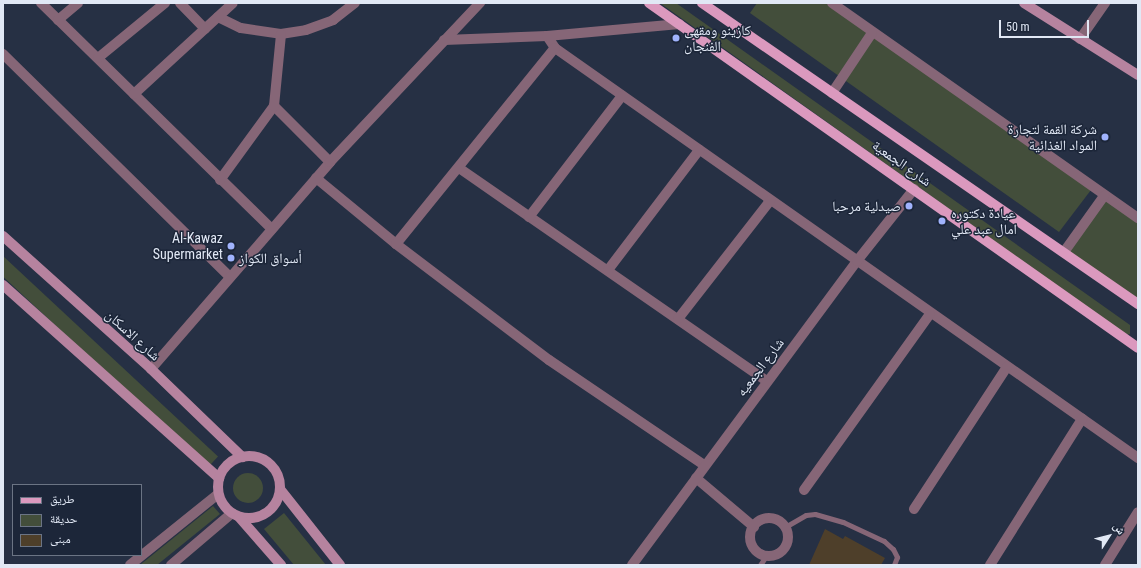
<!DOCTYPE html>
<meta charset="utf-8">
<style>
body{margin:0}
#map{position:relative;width:1141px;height:568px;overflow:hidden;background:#263044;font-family:"Roboto Condensed","Noto Naskh Arabic",sans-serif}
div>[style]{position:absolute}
.green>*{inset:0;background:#434e3b;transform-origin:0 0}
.round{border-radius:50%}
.building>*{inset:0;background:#4e3f2a}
.lane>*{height:5px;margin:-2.5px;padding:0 2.5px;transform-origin:2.5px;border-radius:2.5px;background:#866677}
.street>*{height:10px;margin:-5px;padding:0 5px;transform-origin:5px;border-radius:5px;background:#866677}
.street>.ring{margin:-5px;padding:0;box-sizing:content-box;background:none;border:10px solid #866677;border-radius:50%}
.secondary>*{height:10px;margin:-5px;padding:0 5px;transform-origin:5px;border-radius:5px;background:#b6839f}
.secondary>.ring{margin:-5px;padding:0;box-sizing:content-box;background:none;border:10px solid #b6839f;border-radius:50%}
.primary>*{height:10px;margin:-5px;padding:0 5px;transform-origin:5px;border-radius:5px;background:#db99be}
.dots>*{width:11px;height:11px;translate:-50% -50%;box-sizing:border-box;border:2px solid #1c2639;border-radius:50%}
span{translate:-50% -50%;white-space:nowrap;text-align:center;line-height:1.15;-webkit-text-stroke:3px #1c2639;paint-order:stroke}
.poi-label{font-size:14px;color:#e1e8f5}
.left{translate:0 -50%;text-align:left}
.right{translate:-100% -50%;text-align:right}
.street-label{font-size:14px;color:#e1e8f5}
.frame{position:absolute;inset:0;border:4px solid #e1e8f5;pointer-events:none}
.legend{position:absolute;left:12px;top:484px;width:130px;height:72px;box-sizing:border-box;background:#1c2639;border:1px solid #6b7484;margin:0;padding:5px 7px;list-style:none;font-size:12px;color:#e1e8f5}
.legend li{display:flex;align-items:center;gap:8px;height:20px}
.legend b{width:20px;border:1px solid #6b7484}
.north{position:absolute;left:1089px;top:516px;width:40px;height:40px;-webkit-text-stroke:3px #1c2639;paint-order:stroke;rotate:54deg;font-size:11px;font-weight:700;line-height:16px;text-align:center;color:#e1e8f5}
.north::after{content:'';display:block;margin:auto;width:14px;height:18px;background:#e1e8f5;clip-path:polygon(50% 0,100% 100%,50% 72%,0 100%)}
.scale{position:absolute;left:999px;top:20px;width:90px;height:18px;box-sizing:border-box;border:2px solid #e1e8f5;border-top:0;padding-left:5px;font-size:12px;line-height:14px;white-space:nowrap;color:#e1e8f5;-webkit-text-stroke:3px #1c2639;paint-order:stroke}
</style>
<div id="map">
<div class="green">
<i style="clip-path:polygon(660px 3px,676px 3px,1130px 325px,1130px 334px,1126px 335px)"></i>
<i style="clip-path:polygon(757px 3px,834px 3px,1094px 186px,1059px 232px,750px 13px)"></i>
<i style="clip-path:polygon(1106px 194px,1138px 218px,1138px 301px,1069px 252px)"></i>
<i style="left:3px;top:256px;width:294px;height:15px;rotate:43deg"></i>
<i class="round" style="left:233px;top:473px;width:30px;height:30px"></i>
<i style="clip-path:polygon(213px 506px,220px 514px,157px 565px,140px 565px)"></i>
<i style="clip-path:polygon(284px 513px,326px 565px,294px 565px,264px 529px)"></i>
</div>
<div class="building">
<i style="clip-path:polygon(825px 529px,843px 539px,845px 536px,885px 558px,881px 565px,809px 565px)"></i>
</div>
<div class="lane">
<i style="left:785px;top:527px;width:24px;rotate:-30deg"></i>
<i style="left:806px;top:515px;width:9px;rotate:-6deg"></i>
<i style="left:815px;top:514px;width:29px;rotate:16deg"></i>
<i style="left:843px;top:522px;width:45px;rotate:24.9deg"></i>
<i style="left:884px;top:541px;width:12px;rotate:42deg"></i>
<i style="left:893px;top:549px;width:9px;rotate:63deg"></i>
<i style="left:897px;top:557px;width:9px;rotate:111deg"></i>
<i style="left:760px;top:565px;width:11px;rotate:-56deg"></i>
</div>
<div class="street">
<i style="left:41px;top:3px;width:323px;rotate:44.4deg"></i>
<i style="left:180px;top:3px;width:36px;rotate:46deg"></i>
<i style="left:832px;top:3px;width:374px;rotate:35.1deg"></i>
<i style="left:218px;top:17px;width:25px;rotate:26deg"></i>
<i style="left:241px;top:28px;width:40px;rotate:8.5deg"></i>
<i style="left:281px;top:34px;width:25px;rotate:-9deg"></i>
<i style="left:306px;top:30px;width:29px;rotate:-20deg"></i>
<i style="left:333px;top:20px;width:28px;rotate:-38deg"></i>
<i style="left:58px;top:20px;width:26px;rotate:-40deg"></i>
<i style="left:547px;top:36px;width:14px;rotate:56deg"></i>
<i style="left:555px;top:48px;width:713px;rotate:35.12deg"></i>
<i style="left:1080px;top:39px;width:44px;rotate:-55.2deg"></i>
<i style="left:444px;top:40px;width:103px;rotate:-2.2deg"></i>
<i style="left:547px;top:36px;width:133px;rotate:-5.2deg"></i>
<i style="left:3px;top:54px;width:318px;rotate:44.5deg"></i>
<i style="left:98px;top:58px;width:87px;rotate:-39.4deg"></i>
<i style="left:832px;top:93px;width:72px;rotate:-56.3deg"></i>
<i style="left:134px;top:94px;width:134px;rotate:-42.6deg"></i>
<i style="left:274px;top:106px;width:79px;rotate:45deg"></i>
<i style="left:459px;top:168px;width:374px;rotate:34.7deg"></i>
<i style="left:316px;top:178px;width:104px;rotate:39.5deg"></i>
<i style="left:396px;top:244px;width:192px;rotate:37.2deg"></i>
<i style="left:549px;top:360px;width:187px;rotate:34.1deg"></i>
<i style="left:220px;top:180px;width:92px;rotate:-53.9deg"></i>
<i style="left:274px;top:106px;width:72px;rotate:-84.4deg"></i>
<i style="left:529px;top:217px;width:153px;rotate:-52.5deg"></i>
<i style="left:396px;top:244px;width:252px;rotate:-51deg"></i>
<i style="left:1064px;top:252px;width:69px;rotate:-54.5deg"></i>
<i style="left:608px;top:270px;width:151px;rotate:-52.8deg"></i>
<i style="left:678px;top:319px;width:150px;rotate:-52.1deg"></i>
<i style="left:151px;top:369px;width:274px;rotate:-49.1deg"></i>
<i style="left:330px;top:162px;width:219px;rotate:-46.7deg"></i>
<i style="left:696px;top:478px;width:76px;rotate:40.2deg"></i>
<i style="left:804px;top:490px;width:216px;rotate:-54.4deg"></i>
<i style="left:914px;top:509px;width:170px;rotate:-56.8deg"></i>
<i class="ring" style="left:750px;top:518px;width:28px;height:28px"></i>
<i style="left:130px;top:565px;width:113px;rotate:-38.9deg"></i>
<i style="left:171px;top:565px;width:80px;rotate:-40.4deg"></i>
<i style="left:632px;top:565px;width:378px;rotate:-53.5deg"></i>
<i style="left:857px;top:261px;width:92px;rotate:-51.6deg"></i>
<i style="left:990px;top:565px;width:173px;rotate:-57.8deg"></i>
<i style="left:1105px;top:565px;width:62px;rotate:-58.1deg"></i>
</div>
<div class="secondary">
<i style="left:1024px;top:3px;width:135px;rotate:32.3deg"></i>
<i style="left:3px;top:236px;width:199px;rotate:41.9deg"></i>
<i style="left:151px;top:369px;width:127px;rotate:44deg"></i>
<i style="left:3px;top:285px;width:290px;rotate:41.8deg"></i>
<i class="ring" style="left:218px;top:456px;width:52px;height:52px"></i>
<i style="left:280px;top:489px;width:97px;rotate:51.7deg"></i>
<i style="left:239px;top:517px;width:64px;rotate:48.8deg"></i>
</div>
<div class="primary">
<i style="left:649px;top:3px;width:598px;rotate:35.2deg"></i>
<i style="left:702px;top:3px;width:530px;rotate:34.62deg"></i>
</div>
<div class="dots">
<i style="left:676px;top:38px;background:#a0b3fd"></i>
<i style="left:1105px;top:137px;background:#a0b3fd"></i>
<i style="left:909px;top:206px;background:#a0b3fd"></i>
<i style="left:942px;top:221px;background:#a0b3fd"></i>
<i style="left:231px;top:246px;background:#a0b3fd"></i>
<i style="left:231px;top:258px;background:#a0b3fd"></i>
</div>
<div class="poi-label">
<span class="left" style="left:684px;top:38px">كازينو ومقهى<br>الفنجان</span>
<span class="right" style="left:1097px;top:137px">شركة القمة لتجارة<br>المواد الغذائية</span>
<span class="right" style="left:901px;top:206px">صيدلية مرحبا</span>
<span class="left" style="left:951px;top:221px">عيادة دكتوره<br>امال عبد علي</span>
<span class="right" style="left:223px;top:246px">Al-Kawaz<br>Supermarket</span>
<span class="left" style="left:239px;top:258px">أسواق الكواز</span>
</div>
<div class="street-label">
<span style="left:902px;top:163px;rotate:35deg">شارع الجمعية</span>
<span style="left:133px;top:335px;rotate:42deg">شارع الاسكان</span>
<span style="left:760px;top:367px;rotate:-53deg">شارع الجمعيه</span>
</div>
<div class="frame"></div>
<ul class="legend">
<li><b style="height:5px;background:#db99be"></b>طريق</li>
<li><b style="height:11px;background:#434e3b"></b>حديقة</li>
<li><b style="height:11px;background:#4e3f2a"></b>مبنى</li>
</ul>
<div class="north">ش</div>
<div class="scale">50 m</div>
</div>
